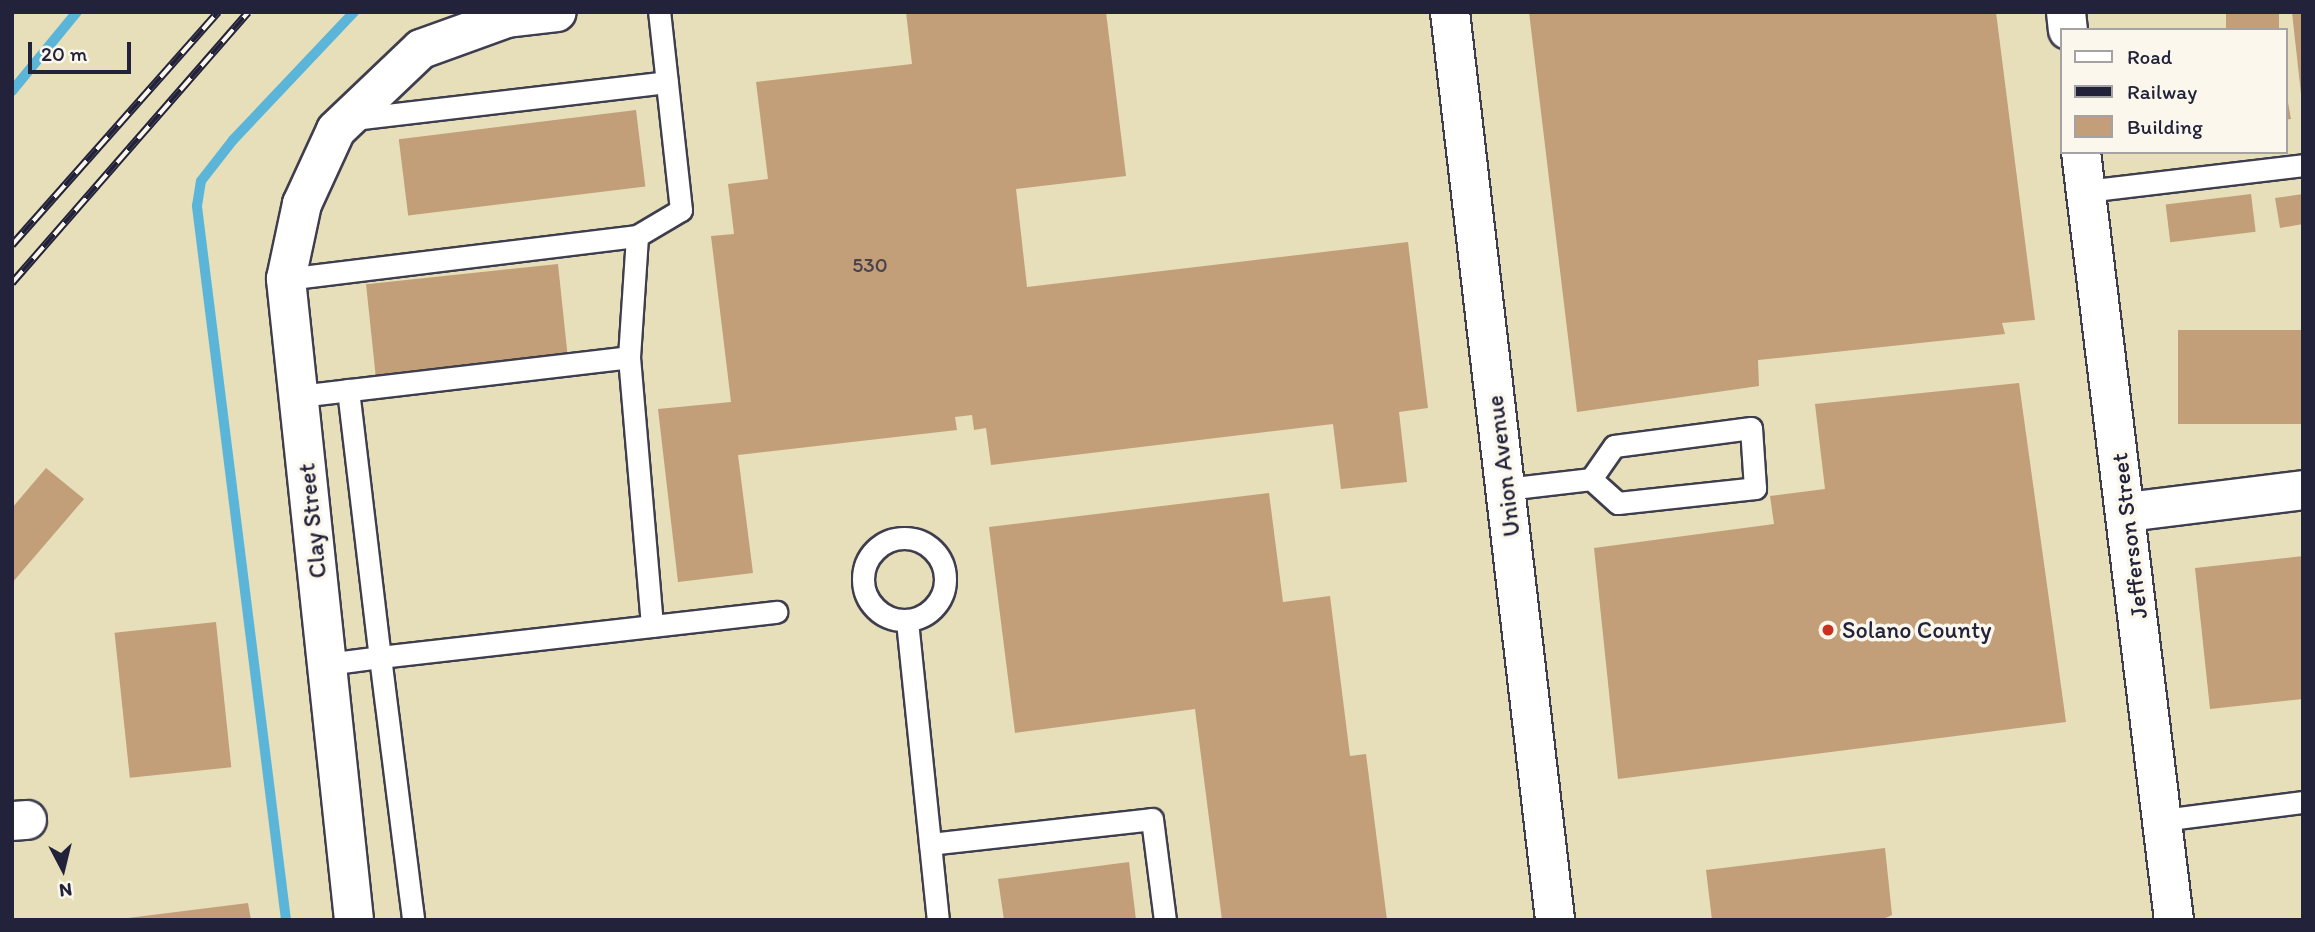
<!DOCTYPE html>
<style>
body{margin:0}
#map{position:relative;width:2315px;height:932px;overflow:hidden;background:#e6dfba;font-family:Itim,sans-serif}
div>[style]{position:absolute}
.stream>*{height:10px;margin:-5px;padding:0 5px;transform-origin:5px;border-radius:5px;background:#5ab5d8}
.building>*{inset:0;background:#c29e79;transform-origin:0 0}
.roads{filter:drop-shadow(2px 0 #3f3e4e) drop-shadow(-2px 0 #3f3e4e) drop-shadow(0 2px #3f3e4e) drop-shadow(0 -2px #3f3e4e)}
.lane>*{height:21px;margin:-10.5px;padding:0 10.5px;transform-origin:10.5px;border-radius:10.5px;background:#fff}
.lane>.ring{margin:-10.5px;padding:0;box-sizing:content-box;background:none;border:21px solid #fff;border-radius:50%}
.street>*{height:38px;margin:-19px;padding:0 19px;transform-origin:19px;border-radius:19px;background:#fff}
.rail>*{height:8px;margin-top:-4px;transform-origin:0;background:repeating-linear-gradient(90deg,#fbf7ec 0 16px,#22223b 0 32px);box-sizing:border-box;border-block:2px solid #22223b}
.dots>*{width:19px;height:19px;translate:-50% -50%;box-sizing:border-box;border:4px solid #fbf7ec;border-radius:50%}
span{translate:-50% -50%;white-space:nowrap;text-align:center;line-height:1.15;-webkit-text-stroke:7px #fbf7ec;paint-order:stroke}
.number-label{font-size:21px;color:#4a414a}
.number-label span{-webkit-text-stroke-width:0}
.street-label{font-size:24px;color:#22223b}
.poi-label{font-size:24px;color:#22223b}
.left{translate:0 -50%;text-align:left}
.frame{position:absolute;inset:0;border:14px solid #22223b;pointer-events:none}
.legend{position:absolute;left:2060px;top:28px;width:228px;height:126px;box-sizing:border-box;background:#fbf7ec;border:2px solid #a4a2a5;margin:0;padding:9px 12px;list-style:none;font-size:21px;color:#22223b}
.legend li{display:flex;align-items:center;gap:14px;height:35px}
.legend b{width:35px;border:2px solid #a4a2a5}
.north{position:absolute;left:28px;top:834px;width:70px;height:70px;-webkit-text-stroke:5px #fbf7ec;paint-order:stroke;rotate:173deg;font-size:19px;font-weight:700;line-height:28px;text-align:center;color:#22223b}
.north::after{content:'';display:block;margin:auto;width:24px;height:32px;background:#22223b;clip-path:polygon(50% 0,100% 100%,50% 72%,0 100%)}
.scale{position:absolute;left:28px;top:42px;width:103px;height:32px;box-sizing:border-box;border:4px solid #22223b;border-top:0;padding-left:9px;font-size:21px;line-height:24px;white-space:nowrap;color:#22223b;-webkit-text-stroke:5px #fbf7ec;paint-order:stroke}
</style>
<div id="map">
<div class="stream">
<i style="left:12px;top:91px;width:102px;rotate:-50.6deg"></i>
<i style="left:286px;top:920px;width:720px;rotate:-97.11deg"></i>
<i style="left:197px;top:206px;width:25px;rotate:-81deg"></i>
<i style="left:201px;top:181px;width:52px;rotate:-52deg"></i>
<i style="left:233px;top:140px;width:176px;rotate:-46.6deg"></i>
</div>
<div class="building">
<i style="clip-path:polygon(906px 12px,1106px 12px,1126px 176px,1016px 189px,1027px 287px,1408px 242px,1428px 408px,1399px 412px,1407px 482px,1341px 489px,1333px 424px,991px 465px,986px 428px,974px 430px,972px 415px,955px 417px,957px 430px,738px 455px,753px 573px,678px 582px,658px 409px,731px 402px,711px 236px,734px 234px,728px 184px,768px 179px,756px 82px,912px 64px)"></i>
<i style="clip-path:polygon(1529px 12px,1996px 12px,2035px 320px,2002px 323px,2005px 334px,1758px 360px,1759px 386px,1577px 412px)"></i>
<i style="left:2226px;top:12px;width:53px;height:18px"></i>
<i style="clip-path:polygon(2292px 12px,2303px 12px,2303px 93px,2301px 94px)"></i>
<i style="clip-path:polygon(2285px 86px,2291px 119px,2285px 120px)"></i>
<i style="left:636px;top:110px;width:77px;height:239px;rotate:83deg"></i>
<i style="left:2251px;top:194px;width:38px;height:86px;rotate:83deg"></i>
<i style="clip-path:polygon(2303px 194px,2303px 224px,2280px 228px,2275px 198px)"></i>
<i style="left:558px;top:264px;width:94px;height:193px;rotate:84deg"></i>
<i style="left:2303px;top:330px;width:94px;height:125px;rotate:90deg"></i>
<i style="clip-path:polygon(2019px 383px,2066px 722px,1618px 779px,1594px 548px,1774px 524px,1770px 496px,1825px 489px,1815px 404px)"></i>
<i style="clip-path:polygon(46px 468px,84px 499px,12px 583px,12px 508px)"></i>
<i style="clip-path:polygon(1269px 493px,1283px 602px,1330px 596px,1350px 756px,1366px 754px,1387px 920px,1222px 920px,1195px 709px,1015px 733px,989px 527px)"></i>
<i style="clip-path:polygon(2303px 556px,2303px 699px,2210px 709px,2195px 568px)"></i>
<i style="left:216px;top:622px;width:146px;height:102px;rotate:84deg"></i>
<i style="clip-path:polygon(1885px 848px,1892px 915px,1881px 920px,1712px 920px,1706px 870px)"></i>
<i style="clip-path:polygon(1129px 862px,1136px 920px,1004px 920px,998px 879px)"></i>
<i style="clip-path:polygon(248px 903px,251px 920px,129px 920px,128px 918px)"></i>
</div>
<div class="roads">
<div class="lane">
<i style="left:353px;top:119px;width:316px;rotate:-6.7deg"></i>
<i style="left:2086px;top:191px;width:219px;rotate:-6.8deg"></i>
<i style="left:286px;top:279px;width:354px;rotate:-7deg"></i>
<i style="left:637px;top:236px;width:51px;rotate:-30.6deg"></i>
<i style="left:681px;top:210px;width:199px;rotate:-96.3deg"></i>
<i style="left:629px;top:357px;width:121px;rotate:-86.2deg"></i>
<i style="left:348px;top:390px;width:269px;rotate:83.2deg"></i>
<i style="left:380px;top:657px;width:399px;rotate:-6.5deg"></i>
<i style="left:299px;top:396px;width:332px;rotate:-6.7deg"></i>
<i style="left:629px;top:357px;width:270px;rotate:85.1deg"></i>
<i style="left:1506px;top:489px;width:86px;rotate:-6.7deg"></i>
<i style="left:1591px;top:479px;width:36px;rotate:42deg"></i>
<i style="left:1618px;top:503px;width:138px;rotate:-6.2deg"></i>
<i style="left:1755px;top:488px;width:60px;rotate:-93.8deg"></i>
<i style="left:1751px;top:428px;width:138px;rotate:172.5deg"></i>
<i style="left:1614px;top:446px;width:40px;rotate:124.9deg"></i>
<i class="ring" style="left:863px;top:538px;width:61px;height:61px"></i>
<i style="left:907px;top:621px;width:301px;rotate:84.1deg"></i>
<i style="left:327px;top:664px;width:53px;rotate:-7.5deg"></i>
<i style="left:380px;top:657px;width:265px;rotate:82.8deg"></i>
<i style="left:2162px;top:820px;width:142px;rotate:-7.3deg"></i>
<i style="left:930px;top:844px;width:223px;rotate:-6.4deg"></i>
<i style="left:1152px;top:819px;width:102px;rotate:82.7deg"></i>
</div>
<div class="street">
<i style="left:1450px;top:12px;width:914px;rotate:83.4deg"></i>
<i style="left:2066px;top:12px;width:18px;rotate:84deg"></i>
<i style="left:2081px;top:152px;width:774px;rotate:83.1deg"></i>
<i style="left:2127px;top:512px;width:177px;rotate:-7.1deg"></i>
<i style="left:12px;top:821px;width:15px;rotate:-4deg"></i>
<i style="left:354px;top:920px;width:645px;rotate:-96.06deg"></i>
<i style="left:286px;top:279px;width:77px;rotate:-78deg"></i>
<i style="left:302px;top:204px;width:81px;rotate:-65.3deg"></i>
<i style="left:336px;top:130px;width:117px;rotate:-43.6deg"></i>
<i style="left:421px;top:49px;width:91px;rotate:-19.8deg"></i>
<i style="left:507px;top:18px;width:50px;rotate:-6.8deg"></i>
</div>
</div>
<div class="rail">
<i style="left:12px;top:245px;width:311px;rotate:-48.5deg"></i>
<i style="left:12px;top:283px;width:359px;rotate:-48.9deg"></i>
</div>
<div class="dots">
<i style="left:1828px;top:630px;background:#c8321e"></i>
</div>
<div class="number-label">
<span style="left:870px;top:265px">530</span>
</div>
<div class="street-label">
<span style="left:1503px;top:466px;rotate:-97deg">Union Avenue</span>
<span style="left:312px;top:521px;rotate:-96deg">Clay Street</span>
<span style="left:2129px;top:536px;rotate:-97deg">Jefferson Street</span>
</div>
<div class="poi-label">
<span class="left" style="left:1842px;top:630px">Solano County</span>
</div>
<div class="frame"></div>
<ul class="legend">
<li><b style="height:9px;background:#fff"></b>Road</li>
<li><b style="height:9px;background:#22223b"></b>Railway</li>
<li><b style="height:19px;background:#c29e79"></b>Building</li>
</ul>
<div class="north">N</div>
<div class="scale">20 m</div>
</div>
